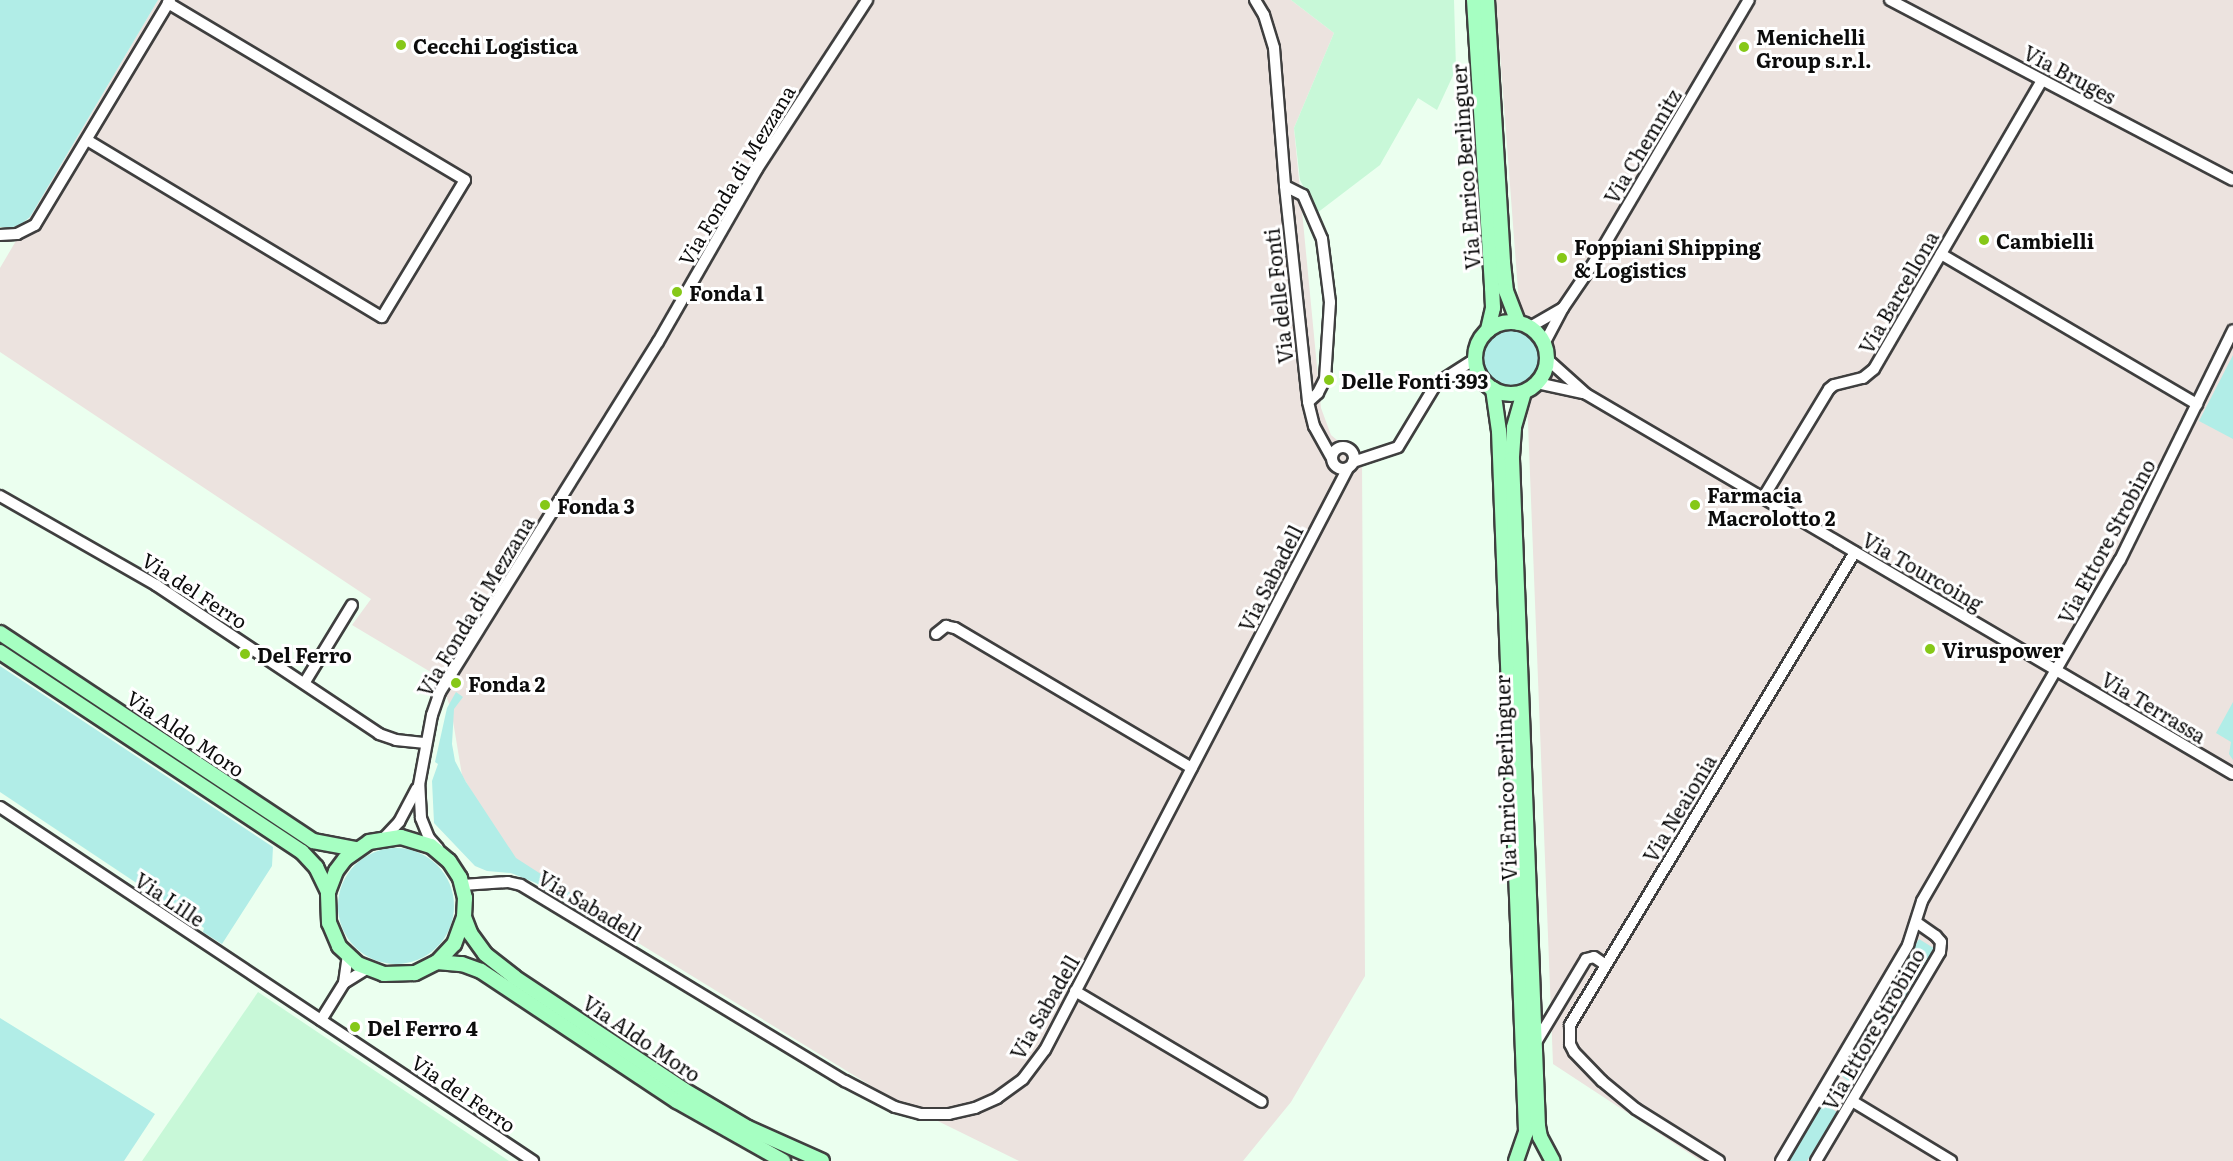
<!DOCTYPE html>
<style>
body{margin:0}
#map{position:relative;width:2233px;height:1161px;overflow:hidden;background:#ebffef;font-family:Literata,serif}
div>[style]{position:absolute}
.industrial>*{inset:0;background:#ece3df}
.farmland>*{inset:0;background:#c8f8d8}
.green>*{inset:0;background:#b1ede7;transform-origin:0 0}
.round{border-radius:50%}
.roads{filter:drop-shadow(2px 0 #3f3f3f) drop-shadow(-2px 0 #3f3f3f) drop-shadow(0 2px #3f3f3f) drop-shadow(0 -2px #3f3f3f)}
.street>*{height:10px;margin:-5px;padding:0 5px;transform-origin:5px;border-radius:5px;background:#fff}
.street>.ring{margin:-5px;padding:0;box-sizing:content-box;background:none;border:10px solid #fff;border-radius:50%}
.secondary>*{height:14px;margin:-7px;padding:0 7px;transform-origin:7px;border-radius:7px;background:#a6ffc2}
.secondary>.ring{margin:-7px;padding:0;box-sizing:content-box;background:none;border:14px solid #a6ffc2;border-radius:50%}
.dots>*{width:16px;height:16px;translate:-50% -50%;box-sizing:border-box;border:3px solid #fff;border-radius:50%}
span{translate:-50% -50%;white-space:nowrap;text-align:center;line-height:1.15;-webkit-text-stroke:6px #fff;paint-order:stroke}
.poi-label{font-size:20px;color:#0c0c0c;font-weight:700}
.left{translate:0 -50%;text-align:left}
.street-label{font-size:20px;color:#0c0c0c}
</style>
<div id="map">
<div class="industrial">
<i style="clip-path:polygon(158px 0,1291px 0,1334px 33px,1294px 128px,1321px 408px,1331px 435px,1362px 461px,1365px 976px,1291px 1102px,1243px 1161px,1019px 1161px,891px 1098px,516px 868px,462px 775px,451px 709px,439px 677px,352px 625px,371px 599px,0 352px,0 268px)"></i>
<i style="clip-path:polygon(1496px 0,2233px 0,2233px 1161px,1701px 1161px,1553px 1064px,1528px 423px)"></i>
</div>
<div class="farmland">
<i style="clip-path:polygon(1291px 0,1454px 0,1456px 69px,1437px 110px,1418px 98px,1380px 165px,1317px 213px,1300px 180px,1294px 128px,1334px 33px)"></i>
<i style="clip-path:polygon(258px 992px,509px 1161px,142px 1161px)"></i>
</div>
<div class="green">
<i style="clip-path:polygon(0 0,158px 0,30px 217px,20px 225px,10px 228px,0 227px)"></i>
<i class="round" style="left:1483px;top:330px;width:56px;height:56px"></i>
<i style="clip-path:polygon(2233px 355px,2233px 439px,2199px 421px)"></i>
<i style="clip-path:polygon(0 666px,273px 847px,272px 866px,222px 944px,203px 932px,204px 928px,0 792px)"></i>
<i style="clip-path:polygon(456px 692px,463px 697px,454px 709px,452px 744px,455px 761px,466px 782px,516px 858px,589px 905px,581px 911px,536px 883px,511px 873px,487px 871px,475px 866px,434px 823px,432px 781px,438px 764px,435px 762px,447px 708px)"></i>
<i style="clip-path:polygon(2233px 702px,2233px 760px,2229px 754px,2231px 742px,2216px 733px)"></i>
<i class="round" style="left:338px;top:848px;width:116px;height:116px"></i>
<i style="left:1919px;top:939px;width:19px;height:94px;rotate:32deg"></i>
<i style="clip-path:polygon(0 1018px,155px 1114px,124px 1161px,0 1161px)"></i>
<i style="left:1856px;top:1045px;width:18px;height:34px;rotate:34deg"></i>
<i style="clip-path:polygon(1821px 1102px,1837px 1112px,1807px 1161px,1786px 1161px)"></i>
</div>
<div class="roads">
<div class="street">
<i style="left:1255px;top:0;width:17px;rotate:59deg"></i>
<i style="left:1264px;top:15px;width:34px;rotate:73deg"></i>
<i style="left:1274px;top:48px;width:138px;rotate:85.4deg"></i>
<i style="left:1285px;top:186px;width:217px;rotate:83.9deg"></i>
<i style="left:1308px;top:402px;width:25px;rotate:76deg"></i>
<i style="left:1314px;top:426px;width:35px;rotate:61deg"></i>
<i style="left:1890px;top:0;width:387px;rotate:27.7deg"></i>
<i style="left:87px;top:140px;width:344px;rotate:31deg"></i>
<i style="left:382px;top:317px;width:160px;rotate:-58.8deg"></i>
<i style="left:465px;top:180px;width:346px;rotate:-149.2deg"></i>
<i style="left:1285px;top:186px;width:20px;rotate:27deg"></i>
<i style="left:1303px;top:195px;width:48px;rotate:66.6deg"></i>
<i style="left:1322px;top:239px;width:64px;rotate:82.8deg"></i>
<i style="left:1330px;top:302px;width:77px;rotate:93.7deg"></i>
<i style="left:1325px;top:379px;width:16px;rotate:117deg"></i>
<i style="left:1318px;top:393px;width:13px;rotate:138deg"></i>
<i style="left:0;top:235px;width:17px;rotate:-3deg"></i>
<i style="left:17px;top:234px;width:20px;rotate:-27deg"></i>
<i style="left:35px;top:225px;width:262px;rotate:-59deg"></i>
<i style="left:1941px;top:254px;width:297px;rotate:30.4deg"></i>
<i style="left:1530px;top:327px;width:38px;rotate:-30deg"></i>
<i style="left:1544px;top:344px;width:41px;rotate:-62.2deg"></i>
<i style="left:1563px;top:308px;width:57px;rotate:-55.8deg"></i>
<i style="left:1595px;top:261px;width:303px;rotate:-59.5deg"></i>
<i style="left:1547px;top:359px;width:52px;rotate:41.9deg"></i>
<i style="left:1586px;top:394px;width:750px;rotate:30.43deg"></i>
<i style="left:1450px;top:376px;width:29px;rotate:-2deg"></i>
<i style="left:1537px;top:383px;width:47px;rotate:12.3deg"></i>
<i class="ring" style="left:1332px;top:447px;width:12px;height:12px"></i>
<i style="left:1353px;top:462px;width:47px;rotate:-18.4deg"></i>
<i style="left:1398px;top:447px;width:74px;rotate:-58.9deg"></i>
<i style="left:1436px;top:384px;width:46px;rotate:-32.7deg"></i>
<i style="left:0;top:496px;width:180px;rotate:29.7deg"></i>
<i style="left:156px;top:585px;width:268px;rotate:33.7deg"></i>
<i style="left:379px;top:734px;width:18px;rotate:19deg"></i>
<i style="left:396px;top:740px;width:30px;rotate:6deg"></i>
<i style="left:1763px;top:498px;width:127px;rotate:-58.8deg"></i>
<i style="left:1829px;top:389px;width:6px;rotate:-39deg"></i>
<i style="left:1834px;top:385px;width:30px;rotate:-14deg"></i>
<i style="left:1863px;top:378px;width:14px;rotate:-39deg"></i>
<i style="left:1874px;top:369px;width:334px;rotate:-59.8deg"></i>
<i style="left:936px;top:634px;width:13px;rotate:-39deg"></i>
<i style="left:946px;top:626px;width:9px;rotate:13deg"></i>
<i style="left:955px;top:628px;width:275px;rotate:30.6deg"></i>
<i style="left:305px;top:682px;width:90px;rotate:-58.6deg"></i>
<i style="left:0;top:807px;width:640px;rotate:33.59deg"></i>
<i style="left:385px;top:837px;width:21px;rotate:-47deg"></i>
<i style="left:399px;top:822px;width:38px;rotate:-62deg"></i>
<i style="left:438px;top:848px;width:13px;rotate:-132deg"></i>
<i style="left:429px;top:838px;width:22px;rotate:-112deg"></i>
<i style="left:421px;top:818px;width:33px;rotate:-93deg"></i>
<i style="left:419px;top:785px;width:71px;rotate:-79.5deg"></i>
<i style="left:432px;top:715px;width:24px;rotate:-71deg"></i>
<i style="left:440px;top:692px;width:412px;rotate:-58.1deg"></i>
<i style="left:658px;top:342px;width:199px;rotate:-60.2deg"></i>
<i style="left:757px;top:169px;width:202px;rotate:-56.9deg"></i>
<i style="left:462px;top:885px;width:46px;rotate:-3.7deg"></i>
<i style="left:508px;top:882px;width:13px;rotate:13deg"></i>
<i style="left:521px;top:885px;width:379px;rotate:31.2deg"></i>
<i style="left:845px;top:1081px;width:56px;rotate:27.5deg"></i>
<i style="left:895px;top:1107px;width:27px;rotate:15deg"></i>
<i style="left:921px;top:1114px;width:28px"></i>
<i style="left:949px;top:1114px;width:27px;rotate:-13deg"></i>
<i style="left:975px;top:1108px;width:24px;rotate:-24deg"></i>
<i style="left:997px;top:1098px;width:32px;rotate:-36deg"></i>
<i style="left:1023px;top:1079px;width:36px;rotate:-53deg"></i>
<i style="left:1045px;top:1050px;width:656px;rotate:-62.5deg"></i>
<i style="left:344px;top:983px;width:26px;rotate:-32deg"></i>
<i style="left:1075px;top:991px;width:217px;rotate:30.7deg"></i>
<i style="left:321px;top:1020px;width:44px;rotate:-58.1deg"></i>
<i style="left:344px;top:983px;width:27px;rotate:-82deg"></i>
<i style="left:1535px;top:1044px;width:99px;rotate:-59deg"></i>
<i style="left:1586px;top:959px;width:8px;rotate:-14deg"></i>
<i style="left:1594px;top:957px;width:14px;rotate:34deg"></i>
<i style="left:1852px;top:1101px;width:116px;rotate:31.2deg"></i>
<i style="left:1719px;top:1161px;width:98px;rotate:-147.9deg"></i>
<i style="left:1636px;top:1109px;width:44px;rotate:-140.5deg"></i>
<i style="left:1602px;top:1081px;width:40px;rotate:-134deg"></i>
<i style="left:1574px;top:1052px;width:9px;rotate:-117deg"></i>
<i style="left:1570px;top:1044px;width:19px;rotate:-90deg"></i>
<i style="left:1570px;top:1025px;width:552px;rotate:-58.93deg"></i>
<i style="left:1781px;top:1161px;width:251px;rotate:-59.5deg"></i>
<i style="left:1908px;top:945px;width:46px;rotate:-72.3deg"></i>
<i style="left:1922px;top:901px;width:394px;rotate:-59.9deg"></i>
<i style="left:2120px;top:560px;width:256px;rotate:-63.8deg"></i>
<i style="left:1816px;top:1161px;width:243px;rotate:-59.3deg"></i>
<i style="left:1940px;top:952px;width:10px;rotate:-84deg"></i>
<i style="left:1941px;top:942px;width:8px;rotate:-130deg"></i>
<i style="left:1936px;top:936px;width:24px;rotate:-145deg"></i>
</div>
<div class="secondary">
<i style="left:1474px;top:0;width:289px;rotate:86.4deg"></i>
<i style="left:1492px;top:288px;width:20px;rotate:87deg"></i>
<i style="left:1493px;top:308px;width:23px;rotate:103deg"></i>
<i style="left:1487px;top:0;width:263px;rotate:86.5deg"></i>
<i style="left:1503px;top:263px;width:28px;rotate:84deg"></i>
<i style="left:1506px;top:291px;width:34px;rotate:69deg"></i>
<i class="ring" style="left:1475px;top:322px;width:58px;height:58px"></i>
<i style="left:1493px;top:389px;width:42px;rotate:81.9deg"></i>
<i style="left:1499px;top:431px;width:702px;rotate:87.79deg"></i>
<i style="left:1526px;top:1132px;width:31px;rotate:109deg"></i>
<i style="left:1524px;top:392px;width:37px;rotate:106deg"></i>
<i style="left:1514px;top:428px;width:31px;rotate:94deg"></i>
<i style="left:1512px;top:459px;width:668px;rotate:87.77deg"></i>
<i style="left:1538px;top:1126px;width:11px;rotate:80deg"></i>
<i style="left:1540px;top:1137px;width:27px;rotate:62deg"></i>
<i style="left:0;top:633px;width:376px;rotate:33.6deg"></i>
<i style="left:313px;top:841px;width:44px;rotate:10.5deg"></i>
<i style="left:0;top:652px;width:362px;rotate:33.5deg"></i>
<i style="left:302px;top:852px;width:21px;rotate:47deg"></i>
<i style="left:316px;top:867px;width:28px;rotate:64deg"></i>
<i style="left:464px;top:917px;width:29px;rotate:110deg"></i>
<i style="left:454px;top:944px;width:25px;rotate:133deg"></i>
<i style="left:437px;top:962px;width:25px;rotate:153deg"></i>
<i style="left:415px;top:973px;width:31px;rotate:178deg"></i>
<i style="left:384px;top:974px;width:28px;rotate:-159deg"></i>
<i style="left:358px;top:964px;width:26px;rotate:-137deg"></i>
<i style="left:339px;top:946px;width:25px;rotate:-113deg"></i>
<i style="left:329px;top:923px;width:31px;rotate:-92deg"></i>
<i style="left:328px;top:892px;width:22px;rotate:-69deg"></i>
<i style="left:336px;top:871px;width:15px;rotate:-53deg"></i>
<i style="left:345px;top:859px;width:29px;rotate:-35deg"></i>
<i style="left:369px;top:842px;width:32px;rotate:-9deg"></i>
<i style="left:401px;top:837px;width:31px;rotate:17deg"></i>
<i style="left:431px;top:846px;width:23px;rotate:40deg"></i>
<i style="left:449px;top:861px;width:20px;rotate:57deg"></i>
<i style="left:460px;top:878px;width:21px;rotate:76deg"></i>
<i style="left:465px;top:898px;width:19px;rotate:93deg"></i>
<i style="left:464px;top:917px;width:17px;rotate:69deg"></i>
<i style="left:470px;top:933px;width:26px;rotate:54deg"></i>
<i style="left:485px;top:954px;width:37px;rotate:38deg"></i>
<i style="left:514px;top:977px;width:204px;rotate:33.6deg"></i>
<i style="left:684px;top:1090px;width:74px;rotate:30.7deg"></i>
<i style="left:748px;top:1128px;width:81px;rotate:24deg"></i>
<i style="left:437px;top:962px;width:25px;rotate:5deg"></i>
<i style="left:462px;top:964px;width:20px;rotate:20deg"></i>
<i style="left:481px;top:971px;width:235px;rotate:33.6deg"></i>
<i style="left:677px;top:1101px;width:122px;rotate:29.5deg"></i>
</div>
</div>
<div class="dots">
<i style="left:401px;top:45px;background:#86c818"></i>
<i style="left:1744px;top:47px;background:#86c818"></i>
<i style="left:1984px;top:240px;background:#86c818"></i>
<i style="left:1562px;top:258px;background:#86c818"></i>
<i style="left:677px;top:292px;background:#86c818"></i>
<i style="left:1329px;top:380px;background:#86c818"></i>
<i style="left:545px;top:505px;background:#86c818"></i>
<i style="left:1695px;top:505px;background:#86c818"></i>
<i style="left:1930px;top:649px;background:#86c818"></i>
<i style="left:245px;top:654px;background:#86c818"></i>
<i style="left:456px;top:683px;background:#86c818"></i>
<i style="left:355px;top:1027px;background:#86c818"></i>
</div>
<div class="poi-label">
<span class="left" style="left:1756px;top:48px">Menichelli<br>Group s.r.l.</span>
<span class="left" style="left:413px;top:45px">Cecchi Logistica</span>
<span class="left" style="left:1996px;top:240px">Cambielli</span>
<span class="left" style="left:1574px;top:258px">Foppiani Shipping<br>&amp; Logistics</span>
<span class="left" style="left:689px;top:292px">Fonda 1</span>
<span class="left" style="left:1341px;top:380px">Delle Fonti 393</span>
<span class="left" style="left:1707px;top:506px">Farmacia<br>Macrolotto 2</span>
<span class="left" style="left:557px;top:505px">Fonda 3</span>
<span class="left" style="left:1942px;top:649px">Viruspower</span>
<span class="left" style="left:257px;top:654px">Del Ferro</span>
<span class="left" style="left:468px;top:683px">Fonda 2</span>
<span class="left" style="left:367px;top:1027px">Del Ferro 4</span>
</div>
<div class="street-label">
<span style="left:2070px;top:74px;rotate:28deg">Via Bruges</span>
<span style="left:1642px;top:146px;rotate:-59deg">Via Chemnitz</span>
<span style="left:1465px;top:167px;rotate:-94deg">Via Enrico Berlinguer</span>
<span style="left:736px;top:175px;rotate:-59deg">Via Fonda di Mezzana</span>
<span style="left:1898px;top:292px;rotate:-60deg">Via Barcellona</span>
<span style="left:1278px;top:296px;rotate:-96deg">Via delle Fonti</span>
<span style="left:2106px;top:541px;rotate:-62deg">Via Ettore Strobino</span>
<span style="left:1923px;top:571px;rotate:30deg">Via Tourcoing</span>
<span style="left:1270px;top:578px;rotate:-63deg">Via Sabadell</span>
<span style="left:195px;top:590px;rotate:33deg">Via del Ferro</span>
<span style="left:475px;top:606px;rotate:-59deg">Via Fonda di Mezzana</span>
<span style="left:2154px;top:707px;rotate:31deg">Via Terrassa</span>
<span style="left:186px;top:733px;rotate:34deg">Via Aldo Moro</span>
<span style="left:1505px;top:778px;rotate:-92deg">Via Enrico Berlinguer</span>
<span style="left:1679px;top:808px;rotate:-59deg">Via Neaionia</span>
<span style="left:170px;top:899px;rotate:34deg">Via Lille</span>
<span style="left:590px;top:905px;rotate:31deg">Via Sabadell</span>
<span style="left:1044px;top:1007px;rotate:-60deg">Via Sabadell</span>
<span style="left:1873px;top:1029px;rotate:-60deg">Via Ettore Strobino</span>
<span style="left:642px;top:1038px;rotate:34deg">Via Aldo Moro</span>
<span style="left:464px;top:1093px;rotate:34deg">Via del Ferro</span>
</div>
</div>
